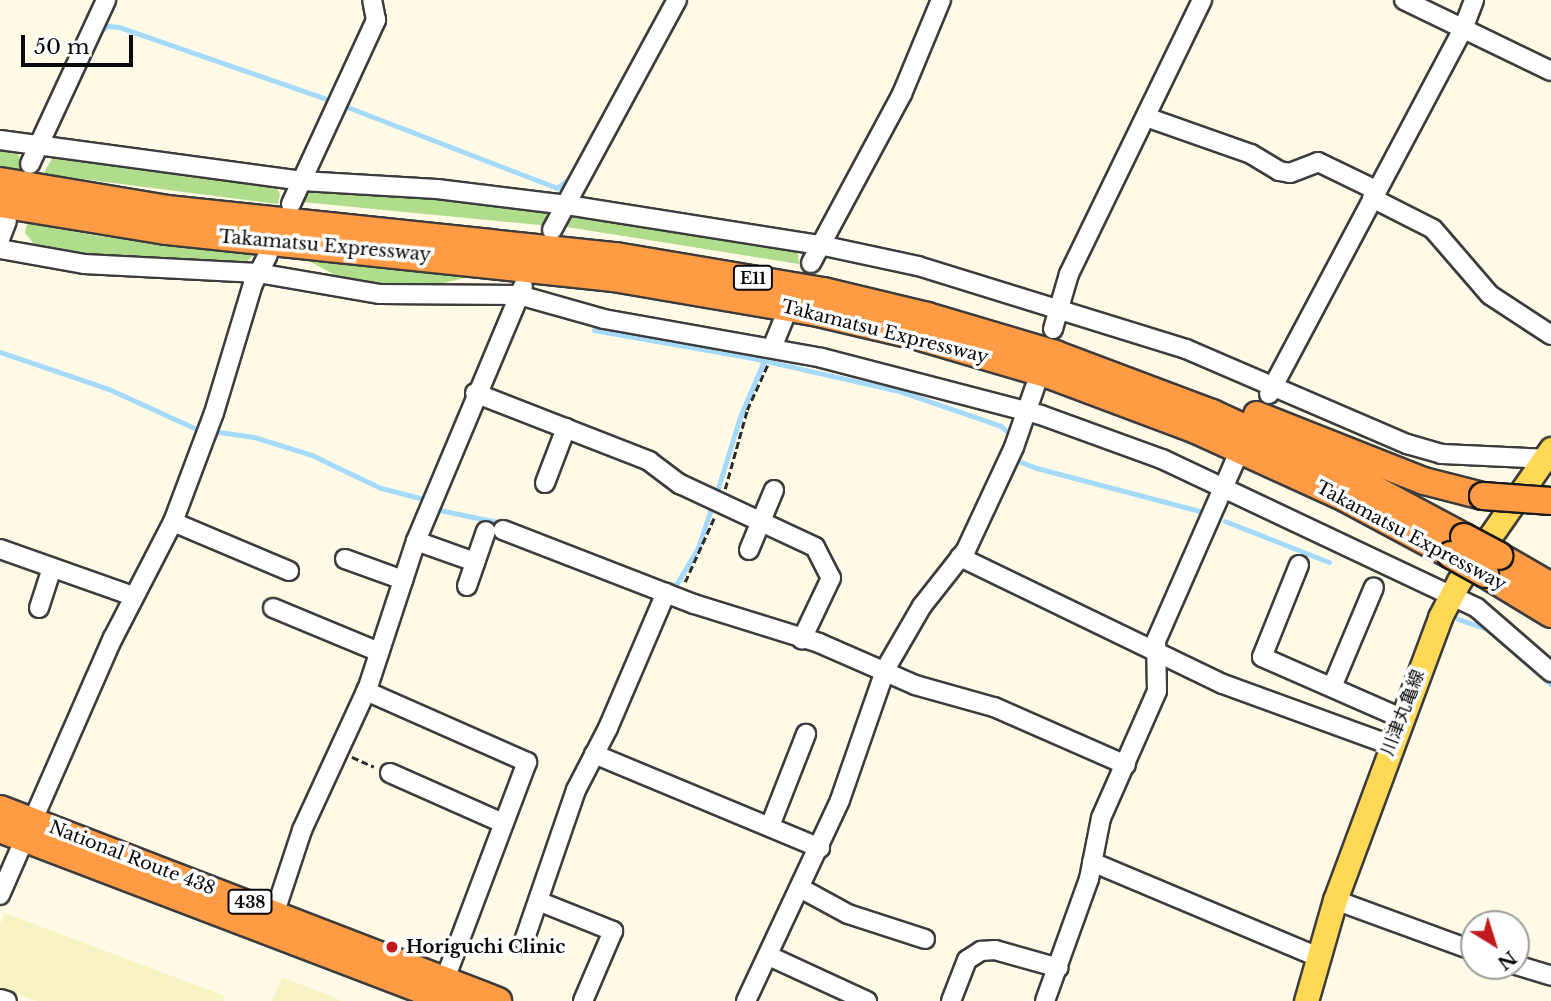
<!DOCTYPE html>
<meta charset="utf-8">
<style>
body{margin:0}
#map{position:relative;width:1551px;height:1001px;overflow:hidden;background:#fffae6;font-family:"Libre Baskerville","Noto Sans JP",serif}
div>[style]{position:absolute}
.farmland>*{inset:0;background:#f7f3c4}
.forest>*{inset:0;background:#b0dd8c}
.stream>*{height:4.5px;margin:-2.25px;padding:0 2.25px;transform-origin:2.25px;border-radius:2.25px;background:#a6dafb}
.path>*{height:2.5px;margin-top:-1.25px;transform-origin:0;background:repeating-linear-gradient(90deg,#2b2b2b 0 7px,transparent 0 10.5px)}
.roads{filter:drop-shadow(2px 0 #3c3c3c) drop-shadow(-2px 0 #3c3c3c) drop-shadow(0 2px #3c3c3c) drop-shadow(0 -2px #3c3c3c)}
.minor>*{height:18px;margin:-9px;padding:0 9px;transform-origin:9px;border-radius:9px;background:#fff}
.major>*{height:23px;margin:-11.5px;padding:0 11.5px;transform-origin:11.5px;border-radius:11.5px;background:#ffd856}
.highway>*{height:26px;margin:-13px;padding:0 13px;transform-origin:13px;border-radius:13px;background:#ff9b44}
.bridges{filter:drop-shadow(2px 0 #1a1a1a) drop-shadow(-2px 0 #1a1a1a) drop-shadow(0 2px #1a1a1a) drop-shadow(0 -2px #1a1a1a)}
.highway-bridge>*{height:26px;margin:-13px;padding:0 13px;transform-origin:13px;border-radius:13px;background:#ff9b44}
.dots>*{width:19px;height:19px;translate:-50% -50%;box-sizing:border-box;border:4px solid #fff;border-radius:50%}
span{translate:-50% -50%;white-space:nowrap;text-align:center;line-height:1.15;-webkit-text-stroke:7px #fff;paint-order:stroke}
.shield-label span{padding:2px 5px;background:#fff;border:2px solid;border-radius:5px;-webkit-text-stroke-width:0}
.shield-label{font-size:16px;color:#090909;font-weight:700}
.street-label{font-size:18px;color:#090909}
.poi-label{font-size:18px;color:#090909;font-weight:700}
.left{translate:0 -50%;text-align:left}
.north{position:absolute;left:1460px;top:910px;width:70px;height:70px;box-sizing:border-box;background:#fff;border:2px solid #9d9d9d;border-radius:50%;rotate:142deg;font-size:19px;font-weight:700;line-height:28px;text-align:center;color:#090909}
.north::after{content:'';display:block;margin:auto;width:24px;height:32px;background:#c2191f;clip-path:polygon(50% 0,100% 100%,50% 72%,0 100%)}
.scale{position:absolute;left:21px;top:35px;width:112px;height:32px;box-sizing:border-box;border:4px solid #090909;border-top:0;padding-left:9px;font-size:21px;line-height:24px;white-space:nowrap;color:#090909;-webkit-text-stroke:5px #fff;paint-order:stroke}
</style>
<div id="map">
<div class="farmland">
<i style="clip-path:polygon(5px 913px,225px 996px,223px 1001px,36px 1001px,0 988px,0 924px)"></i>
<i style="clip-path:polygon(282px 977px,343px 1001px,272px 1001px)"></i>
</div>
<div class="forest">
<i style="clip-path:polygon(0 147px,19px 155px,20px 169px,0 166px)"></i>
<i style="clip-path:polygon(53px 157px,275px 184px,280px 194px,278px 204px,43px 174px)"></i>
<i style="clip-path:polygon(324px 186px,542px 208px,550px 221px,550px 226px,302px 202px,314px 188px)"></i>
<i style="clip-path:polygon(573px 214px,797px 245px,799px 264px,567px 227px)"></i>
<i style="clip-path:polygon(27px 223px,98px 236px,255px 254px,244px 264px,146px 261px,60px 252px,34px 244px,25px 233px)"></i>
<i style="clip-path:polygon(309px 261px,323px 262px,477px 275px,427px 287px,382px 286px,346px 281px)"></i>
</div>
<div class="stream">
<i style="left:98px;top:33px;width:12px;rotate:-35deg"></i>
<i style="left:108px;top:26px;width:11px;rotate:5deg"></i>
<i style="left:119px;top:27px;width:226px;rotate:19.1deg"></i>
<i style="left:345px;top:106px;width:227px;rotate:21.1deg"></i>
<i style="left:557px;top:188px;width:20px;rotate:-37deg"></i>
<i style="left:594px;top:330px;width:161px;rotate:10deg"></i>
<i style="left:753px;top:358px;width:150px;rotate:12.7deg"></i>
<i style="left:899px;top:391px;width:108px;rotate:18.9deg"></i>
<i style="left:1001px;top:426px;width:17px;rotate:40deg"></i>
<i style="left:0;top:352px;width:115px;rotate:18.7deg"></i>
<i style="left:109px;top:389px;width:99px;rotate:24.5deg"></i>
<i style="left:212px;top:431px;width:42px;rotate:8.1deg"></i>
<i style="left:254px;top:437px;width:61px;rotate:17.2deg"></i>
<i style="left:312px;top:455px;width:76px;rotate:25.6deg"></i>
<i style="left:381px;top:488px;width:44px;rotate:14.3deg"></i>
<i style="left:1018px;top:457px;width:4px;rotate:124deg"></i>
<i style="left:1016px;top:460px;width:22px;rotate:21deg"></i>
<i style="left:1037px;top:468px;width:172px;rotate:14.8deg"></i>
<i style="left:716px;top:495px;width:82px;rotate:-72.9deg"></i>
<i style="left:740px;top:417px;width:61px;rotate:-66.8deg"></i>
<i style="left:435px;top:509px;width:68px;rotate:11.8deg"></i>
<i style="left:1225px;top:521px;width:112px;rotate:21.5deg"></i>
<i style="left:667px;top:585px;width:9px"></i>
<i style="left:676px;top:585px;width:43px;rotate:-59.3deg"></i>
<i style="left:698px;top:548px;width:47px;rotate:-71.6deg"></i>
<i style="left:1458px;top:619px;width:31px;rotate:19deg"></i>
<i style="left:1487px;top:629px;width:84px;rotate:40.7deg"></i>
</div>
<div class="path">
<i style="left:725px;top:489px;width:82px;rotate:-74.4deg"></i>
<i style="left:747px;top:410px;width:51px;rotate:-65.5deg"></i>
<i style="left:685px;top:582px;width:70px;rotate:-65.6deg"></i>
<i style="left:352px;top:757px;width:24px;rotate:24deg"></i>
</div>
<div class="roads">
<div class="minor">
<i style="left:1404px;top:0;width:163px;rotate:25.8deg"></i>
<i style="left:1146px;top:117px;width:111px;rotate:19.4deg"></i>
<i style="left:1251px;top:154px;width:33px;rotate:31deg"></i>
<i style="left:1279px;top:171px;width:11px;rotate:10deg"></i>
<i style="left:1290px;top:173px;width:30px;rotate:-21deg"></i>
<i style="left:1318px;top:162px;width:64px;rotate:25.8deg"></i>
<i style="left:0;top:140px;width:305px;rotate:7.7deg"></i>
<i style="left:302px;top:181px;width:135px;rotate:3.4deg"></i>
<i style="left:437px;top:189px;width:131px;rotate:7deg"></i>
<i style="left:567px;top:205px;width:256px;rotate:9deg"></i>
<i style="left:820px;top:245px;width:100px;rotate:12.1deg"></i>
<i style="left:918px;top:266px;width:281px;rotate:17.2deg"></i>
<i style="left:1186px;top:349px;width:241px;rotate:23.3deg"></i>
<i style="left:1407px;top:444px;width:35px;rotate:16deg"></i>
<i style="left:1441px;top:454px;width:110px;rotate:2.6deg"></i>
<i style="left:30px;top:164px;width:181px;rotate:-65.1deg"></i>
<i style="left:1372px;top:198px;width:68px;rotate:26.9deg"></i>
<i style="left:1433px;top:229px;width:87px;rotate:49.2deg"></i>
<i style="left:1490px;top:295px;width:73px;rotate:33.3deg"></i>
<i style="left:291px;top:204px;width:203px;rotate:-65.2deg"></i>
<i style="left:376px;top:20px;width:20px;rotate:-101deg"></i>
<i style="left:552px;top:230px;width:262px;rotate:-61.5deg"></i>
<i style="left:0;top:239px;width:19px;rotate:-69deg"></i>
<i style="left:0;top:249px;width:85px;rotate:10.1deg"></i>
<i style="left:84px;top:264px;width:174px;rotate:3deg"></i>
<i style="left:258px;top:273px;width:124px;rotate:9.8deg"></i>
<i style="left:380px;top:294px;width:139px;rotate:0.4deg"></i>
<i style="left:519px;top:295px;width:88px;rotate:15.8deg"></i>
<i style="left:604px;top:319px;width:221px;rotate:10.1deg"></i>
<i style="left:822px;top:358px;width:226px;rotate:14.6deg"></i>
<i style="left:1041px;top:415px;width:129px;rotate:20deg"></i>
<i style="left:1162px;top:459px;width:348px;rotate:25.3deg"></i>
<i style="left:1477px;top:608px;width:98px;rotate:40.9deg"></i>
<i style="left:811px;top:263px;width:192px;rotate:-61.7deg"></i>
<i style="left:902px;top:94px;width:102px;rotate:-67.5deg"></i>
<i style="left:1053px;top:329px;width:57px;rotate:-73.8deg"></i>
<i style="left:1069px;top:274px;width:305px;rotate:-64.1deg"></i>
<i style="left:772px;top:348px;width:31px;rotate:-68deg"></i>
<i style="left:475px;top:393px;width:187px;rotate:21.3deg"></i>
<i style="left:649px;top:461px;width:39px;rotate:37deg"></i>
<i style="left:680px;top:484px;width:149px;rotate:25deg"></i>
<i style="left:815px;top:547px;width:35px;rotate:63deg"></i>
<i style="left:831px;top:578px;width:68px;rotate:115.4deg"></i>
<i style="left:1269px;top:394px;width:413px;rotate:-62deg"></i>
<i style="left:1463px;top:29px;width:31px;rotate:-69deg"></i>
<i style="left:545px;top:483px;width:59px;rotate:-69.1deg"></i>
<i style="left:173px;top:522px;width:126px;rotate:22.9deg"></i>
<i style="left:503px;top:530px;width:205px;rotate:21.2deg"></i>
<i style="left:694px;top:604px;width:131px;rotate:17.3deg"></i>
<i style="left:819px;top:643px;width:105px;rotate:23.6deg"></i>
<i style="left:915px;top:685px;width:82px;rotate:15.6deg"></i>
<i style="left:994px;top:707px;width:144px;rotate:23.7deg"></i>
<i style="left:416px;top:541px;width:63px;rotate:19.6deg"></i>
<i style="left:0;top:549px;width:141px;rotate:19.5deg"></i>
<i style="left:749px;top:550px;width:65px;rotate:-67.4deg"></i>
<i style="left:960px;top:557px;width:292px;rotate:25.8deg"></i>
<i style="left:1223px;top:684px;width:179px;rotate:20deg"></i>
<i style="left:345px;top:559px;width:62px;rotate:19.9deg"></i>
<i style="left:1299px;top:565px;width:99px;rotate:111.9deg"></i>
<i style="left:1262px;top:657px;width:152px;rotate:23.7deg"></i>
<i style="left:467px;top:586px;width:58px;rotate:-70.9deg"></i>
<i style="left:39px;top:608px;width:42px;rotate:-72deg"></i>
<i style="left:273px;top:608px;width:115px;rotate:22.5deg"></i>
<i style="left:1332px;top:687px;width:108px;rotate:-67.2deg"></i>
<i style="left:366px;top:691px;width:176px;rotate:23.8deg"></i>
<i style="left:527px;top:762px;width:244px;rotate:110.7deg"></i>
<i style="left:594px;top:754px;width:245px;rotate:22.6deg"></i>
<i style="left:390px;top:773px;width:124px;rotate:23.9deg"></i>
<i style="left:770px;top:826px;width:99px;rotate:-68.6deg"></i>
<i style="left:1092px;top:862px;width:243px;rotate:22.8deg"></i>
<i style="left:802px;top:889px;width:52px;rotate:28.5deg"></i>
<i style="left:848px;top:914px;width:81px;rotate:18deg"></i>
<i style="left:0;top:895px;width:281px;rotate:-66.3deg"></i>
<i style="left:113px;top:638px;width:131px;rotate:-62.7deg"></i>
<i style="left:173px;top:522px;width:116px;rotate:-69.4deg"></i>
<i style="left:214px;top:413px;width:135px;rotate:-73.2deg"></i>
<i style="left:253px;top:284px;width:33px;rotate:-63deg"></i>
<i style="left:1335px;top:900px;width:148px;rotate:20.1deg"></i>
<i style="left:538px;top:901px;width:81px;rotate:21.8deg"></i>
<i style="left:613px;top:931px;width:76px;rotate:113.2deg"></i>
<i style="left:271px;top:924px;width:99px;rotate:-71.7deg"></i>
<i style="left:302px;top:830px;width:157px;rotate:-65.2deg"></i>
<i style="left:368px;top:687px;width:154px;rotate:-71.8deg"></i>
<i style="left:416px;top:541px;width:276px;rotate:-67.2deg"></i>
<i style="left:524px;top:941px;width:160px;rotate:-71deg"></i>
<i style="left:576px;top:790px;width:70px;rotate:-62.7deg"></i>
<i style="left:608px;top:728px;width:147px;rotate:-66.8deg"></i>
<i style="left:769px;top:956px;width:108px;rotate:24.7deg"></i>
<i style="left:1516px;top:965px;width:37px;rotate:17deg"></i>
<i style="left:0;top:999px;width:7px;rotate:16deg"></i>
<i style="left:746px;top:1001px;width:222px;rotate:-64.9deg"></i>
<i style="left:840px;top:800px;width:140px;rotate:-70.8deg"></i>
<i style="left:886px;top:668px;width:72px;rotate:-59.9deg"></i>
<i style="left:922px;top:606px;width:71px;rotate:-51.8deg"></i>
<i style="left:966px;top:550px;width:114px;rotate:-65deg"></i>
<i style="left:1014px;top:447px;width:64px;rotate:-70.7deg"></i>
<i style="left:951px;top:1001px;width:44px;rotate:-68.7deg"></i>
<i style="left:967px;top:960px;width:17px;rotate:-33deg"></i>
<i style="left:981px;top:951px;width:14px;rotate:-4deg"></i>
<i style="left:995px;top:950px;width:66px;rotate:15.7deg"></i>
<i style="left:1045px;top:1001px;width:130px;rotate:-70.2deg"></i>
<i style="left:1089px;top:879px;width:62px;rotate:-78.9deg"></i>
<i style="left:1101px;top:818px;width:139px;rotate:-66.2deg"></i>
<i style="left:1157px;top:691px;width:50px;rotate:-91.1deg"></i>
<i style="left:1156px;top:641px;width:199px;rotate:-66.3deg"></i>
</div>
<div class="major">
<i style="left:1306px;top:1001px;width:105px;rotate:-74deg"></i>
<i style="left:1335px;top:900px;width:302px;rotate:-69.6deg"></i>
<i style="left:1440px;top:617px;width:41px;rotate:-62.2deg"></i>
<i style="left:1459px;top:581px;width:161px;rotate:-55.1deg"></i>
</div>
<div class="highway">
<i style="left:0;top:181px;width:169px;rotate:9.5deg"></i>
<i style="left:167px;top:209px;width:451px;rotate:6deg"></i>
<i style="left:616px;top:256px;width:210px;rotate:9.6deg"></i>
<i style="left:823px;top:291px;width:107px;rotate:13.5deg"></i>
<i style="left:927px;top:316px;width:134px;rotate:16.5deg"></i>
<i style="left:1055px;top:354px;width:168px;rotate:20.6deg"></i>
<i style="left:1212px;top:413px;width:158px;rotate:24.6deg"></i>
<i style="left:1356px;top:479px;width:123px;rotate:28.2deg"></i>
<i style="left:0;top:204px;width:168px;rotate:9.2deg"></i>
<i style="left:166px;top:231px;width:449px;rotate:6deg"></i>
<i style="left:613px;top:278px;width:208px;rotate:9.7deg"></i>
<i style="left:818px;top:313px;width:101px;rotate:13.2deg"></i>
<i style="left:916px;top:336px;width:139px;rotate:16.3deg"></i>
<i style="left:1049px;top:375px;width:157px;rotate:20.5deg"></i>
<i style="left:1196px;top:430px;width:164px;rotate:24.5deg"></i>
<i style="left:1345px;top:498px;width:120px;rotate:28.3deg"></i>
<i style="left:1257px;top:415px;width:180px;rotate:21.6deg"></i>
<i style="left:1424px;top:481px;width:61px;rotate:14.3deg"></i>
<i style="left:1499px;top:556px;width:60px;rotate:30deg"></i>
<i style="left:1485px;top:574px;width:77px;rotate:31.2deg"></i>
<i style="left:0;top:809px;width:534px;rotate:21.08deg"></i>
<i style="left:0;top:829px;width:482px;rotate:20.9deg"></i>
</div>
</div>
<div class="bridges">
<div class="highway-bridge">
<i style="left:1483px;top:496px;width:68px;rotate:4.2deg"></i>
<i style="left:1464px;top:537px;width:40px;rotate:28deg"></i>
<i style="left:1451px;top:555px;width:39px;rotate:29deg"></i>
</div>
</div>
<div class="dots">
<i style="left:392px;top:947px;background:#c2191f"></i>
</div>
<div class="shield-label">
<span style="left:753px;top:278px">E11</span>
<span style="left:250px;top:902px">438</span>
</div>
<div class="street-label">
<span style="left:325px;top:246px;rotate:5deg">Takamatsu Expressway</span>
<span style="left:885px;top:332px;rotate:14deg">Takamatsu Expressway</span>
<span style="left:1411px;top:536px;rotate:28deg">Takamatsu Expressway</span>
<span style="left:1403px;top:713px;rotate:-69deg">川津丸亀線</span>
<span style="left:132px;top:858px;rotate:21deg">National Route 438</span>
</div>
<div class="poi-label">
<span class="left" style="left:406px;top:947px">Horiguchi Clinic</span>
</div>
<div class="north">N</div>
<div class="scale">50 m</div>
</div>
